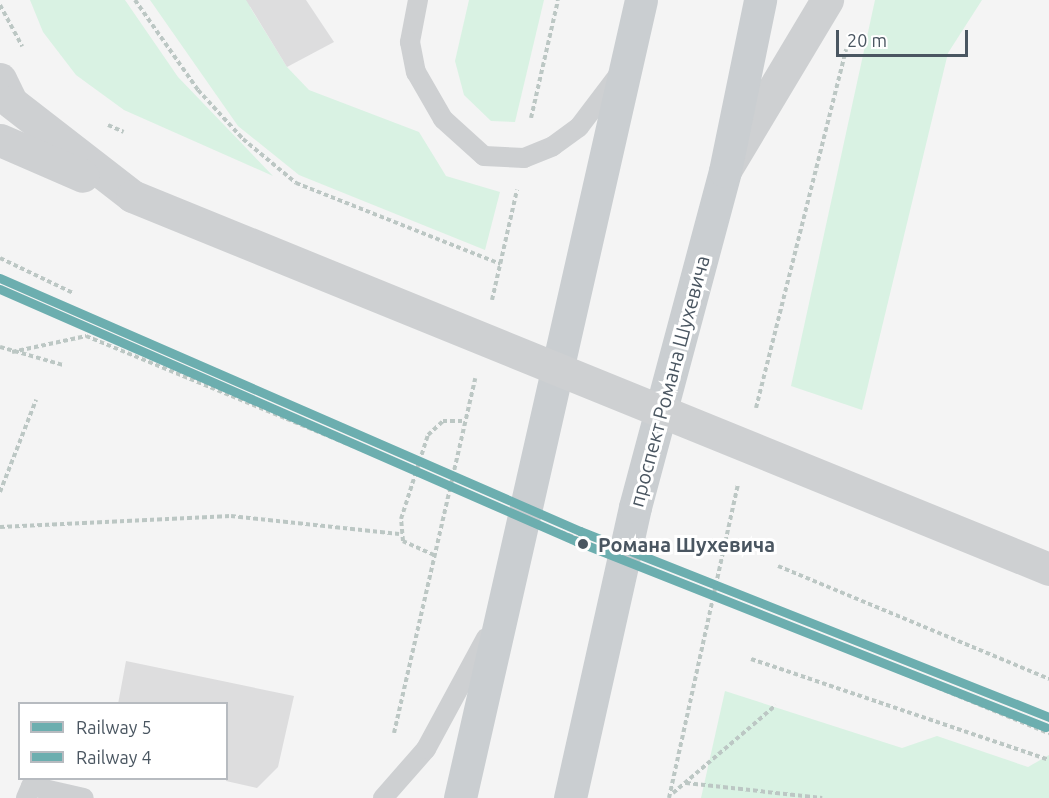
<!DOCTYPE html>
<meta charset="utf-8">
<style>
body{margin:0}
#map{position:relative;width:1049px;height:798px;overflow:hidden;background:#f4f4f4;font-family:Ubuntu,sans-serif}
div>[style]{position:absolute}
.green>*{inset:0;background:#d9f2e3}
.building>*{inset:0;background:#ddddde}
.path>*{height:4px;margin-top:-2px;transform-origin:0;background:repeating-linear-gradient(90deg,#bcc7c4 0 4.5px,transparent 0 7.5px)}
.service>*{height:20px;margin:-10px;padding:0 10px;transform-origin:10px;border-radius:10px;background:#ced0d2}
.tertiary>*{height:33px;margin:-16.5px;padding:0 16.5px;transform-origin:16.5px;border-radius:16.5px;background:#ced0d2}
.primary>*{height:33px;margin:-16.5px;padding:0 16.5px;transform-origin:16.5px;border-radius:16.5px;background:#caced1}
.tertiary-bridge>*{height:33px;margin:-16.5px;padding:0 16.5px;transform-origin:16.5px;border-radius:16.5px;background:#ced0d2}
.rail-1>*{height:9px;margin:-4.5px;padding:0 4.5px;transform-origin:4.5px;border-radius:4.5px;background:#6caeaf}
.rail-2>*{height:9px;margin:-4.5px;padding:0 4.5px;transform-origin:4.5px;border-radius:4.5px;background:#6caeaf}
.dots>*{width:16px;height:16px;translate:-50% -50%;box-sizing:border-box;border:3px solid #fff;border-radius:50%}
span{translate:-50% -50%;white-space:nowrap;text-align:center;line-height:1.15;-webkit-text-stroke:6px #fff;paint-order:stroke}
.street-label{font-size:20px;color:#4a5661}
.stop-label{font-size:20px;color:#4a5661;font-weight:700}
.left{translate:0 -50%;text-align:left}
.legend{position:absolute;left:18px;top:702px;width:210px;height:78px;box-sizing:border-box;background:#fff;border:2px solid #b7bbc0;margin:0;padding:8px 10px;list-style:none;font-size:18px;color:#4a5661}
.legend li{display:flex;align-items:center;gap:12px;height:30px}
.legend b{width:30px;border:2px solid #b7bbc0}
.scale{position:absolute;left:836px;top:30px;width:132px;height:27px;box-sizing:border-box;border:3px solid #4a5661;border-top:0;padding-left:8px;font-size:18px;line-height:21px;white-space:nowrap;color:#4a5661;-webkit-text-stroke:4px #fff;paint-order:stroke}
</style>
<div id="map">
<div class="green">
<i style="clip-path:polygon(30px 0,125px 0,178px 77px,273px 176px,124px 110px,76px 75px,43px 32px)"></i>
<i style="clip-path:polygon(150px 0,252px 0,250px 7px,287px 67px,309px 90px,419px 132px,446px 176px,500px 192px,485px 250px,299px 175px,238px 126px)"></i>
<i style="clip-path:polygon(469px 0,544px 0,515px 122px,491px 121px,464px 95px,455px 61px)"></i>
<i style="clip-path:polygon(875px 0,982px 0,948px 53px,862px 410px,791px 386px)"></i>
<i style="clip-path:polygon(725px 691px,902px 748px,937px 736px,1028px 767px,1049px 755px,1049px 798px,701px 798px)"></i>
</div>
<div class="building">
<i style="clip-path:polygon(246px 0,306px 0,334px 42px,287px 67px)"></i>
<i style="clip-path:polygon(126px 661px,294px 696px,278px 767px,257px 788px,226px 781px,226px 704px,118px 704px)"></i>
</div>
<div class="path">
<i style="left:135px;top:0;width:110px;rotate:55deg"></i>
<i style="left:198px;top:90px;width:67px;rotate:47.4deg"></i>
<i style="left:243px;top:139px;width:69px;rotate:39.7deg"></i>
<i style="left:296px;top:183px;width:220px;rotate:21.6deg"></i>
<i style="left:0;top:5px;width:47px;rotate:61.8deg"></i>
<i style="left:531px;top:118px;width:121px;rotate:-77.1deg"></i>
<i style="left:108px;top:125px;width:17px;rotate:24deg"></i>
<i style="left:0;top:258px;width:81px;rotate:25.6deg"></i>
<i style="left:492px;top:300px;width:113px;rotate:-77.2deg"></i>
<i style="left:0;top:347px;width:66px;rotate:15.9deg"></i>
<i style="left:12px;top:352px;width:76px;rotate:-12.2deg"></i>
<i style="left:86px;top:336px;width:434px;rotate:22.4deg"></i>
<i style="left:756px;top:408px;width:370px;rotate:-75.9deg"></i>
<i style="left:0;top:492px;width:99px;rotate:-68.6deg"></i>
<i style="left:0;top:527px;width:231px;rotate:-2.7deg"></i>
<i style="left:231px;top:516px;width:169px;rotate:6.1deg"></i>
<i style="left:561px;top:532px;width:28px;rotate:21deg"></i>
<i style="left:434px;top:555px;width:34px;rotate:-156deg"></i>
<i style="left:403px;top:541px;width:22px;rotate:-95deg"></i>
<i style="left:401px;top:519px;width:88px;rotate:-72.2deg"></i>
<i style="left:428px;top:435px;width:21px;rotate:-43deg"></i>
<i style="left:443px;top:421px;width:22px"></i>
<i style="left:778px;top:566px;width:294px;rotate:22.6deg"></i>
<i style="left:660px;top:573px;width:421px;rotate:22.4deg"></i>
<i style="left:751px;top:659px;width:315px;rotate:18.7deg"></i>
<i style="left:394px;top:733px;width:364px;rotate:-77.1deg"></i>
<i style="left:686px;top:783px;width:137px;rotate:6.3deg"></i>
<i style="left:673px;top:793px;width:135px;rotate:-40.5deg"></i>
<i style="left:669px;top:798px;width:321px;rotate:-77.6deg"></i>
</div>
<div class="service">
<i style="left:418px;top:0;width:43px;rotate:100.8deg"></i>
<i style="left:410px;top:42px;width:31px;rotate:79deg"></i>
<i style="left:416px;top:72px;width:54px;rotate:60.1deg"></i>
<i style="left:443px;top:119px;width:55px;rotate:42.1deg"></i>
<i style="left:484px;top:156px;width:40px;rotate:2.9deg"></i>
<i style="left:524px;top:158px;width:31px;rotate:-22deg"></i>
<i style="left:553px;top:146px;width:32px;rotate:-36deg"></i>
<i style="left:579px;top:127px;width:63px;rotate:-52.8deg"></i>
<i style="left:26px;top:798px;width:13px;rotate:-67deg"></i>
<i style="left:31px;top:786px;width:54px;rotate:12.8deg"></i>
<i style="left:383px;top:798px;width:65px;rotate:-48.7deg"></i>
<i style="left:426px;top:749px;width:126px;rotate:-61.6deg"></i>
</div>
<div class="tertiary">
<i style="left:0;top:79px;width:25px;rotate:64deg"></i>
<i style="left:11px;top:102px;width:153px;rotate:37.8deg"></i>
<i style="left:0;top:140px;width:90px;rotate:23.4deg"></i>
<i style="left:727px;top:167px;width:195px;rotate:-59.1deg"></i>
</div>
<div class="primary">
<i style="left:460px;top:798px;width:818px;rotate:-77.22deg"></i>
<i style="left:570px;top:798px;width:298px;rotate:-77.4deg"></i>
<i style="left:635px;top:507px;width:348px;rotate:-75deg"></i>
<i style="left:725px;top:171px;width:175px;rotate:-78.4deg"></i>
</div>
<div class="tertiary-bridge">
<i style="left:132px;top:196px;width:990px;rotate:22.13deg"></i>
</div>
<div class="rail-1">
<i style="left:0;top:278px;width:633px;rotate:23.57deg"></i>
<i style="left:580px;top:531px;width:505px;rotate:21.63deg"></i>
</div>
<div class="rail-2">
<i style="left:0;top:289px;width:629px;rotate:23.63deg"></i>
<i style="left:576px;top:541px;width:505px;rotate:21.63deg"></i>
</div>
<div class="dots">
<i style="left:583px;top:544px;background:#4a5661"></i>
</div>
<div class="street-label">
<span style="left:669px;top:381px;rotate:-75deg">проспект Романа Шухевича</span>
</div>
<div class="stop-label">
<span class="left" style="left:598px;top:544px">Романа Шухевича</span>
</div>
<ul class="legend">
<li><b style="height:8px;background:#6caeaf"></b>Railway 5</li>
<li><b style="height:8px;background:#6caeaf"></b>Railway 4</li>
</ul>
<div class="scale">20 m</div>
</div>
